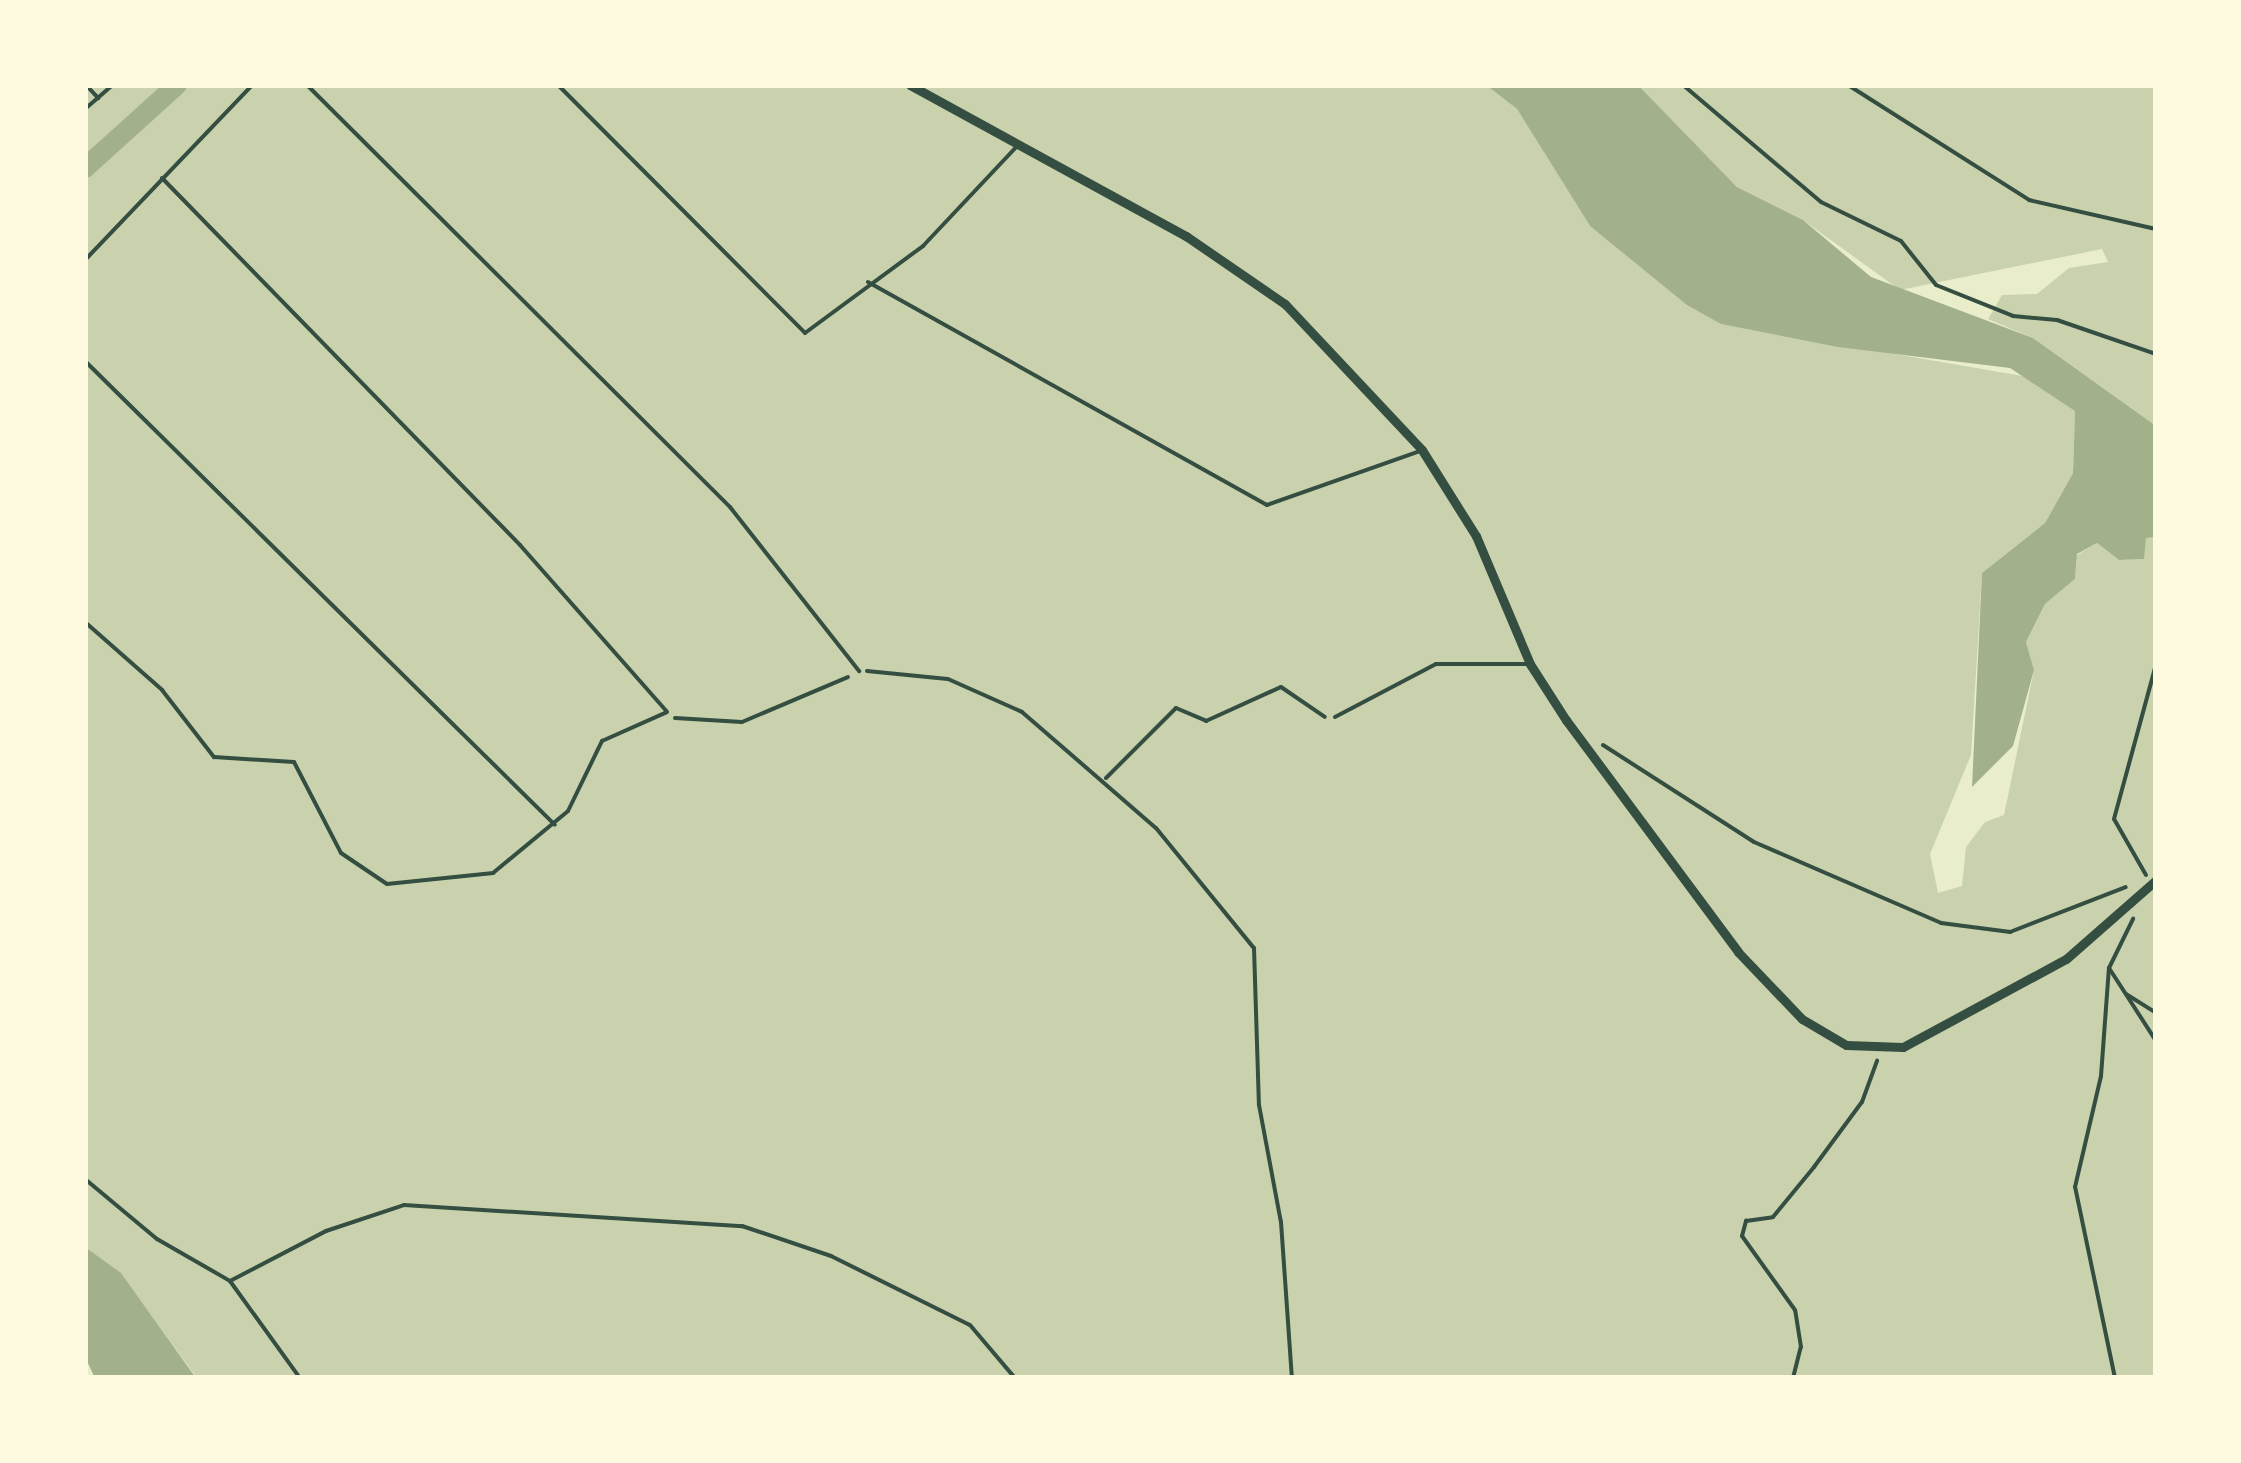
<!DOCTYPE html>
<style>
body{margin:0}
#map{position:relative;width:2241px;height:1463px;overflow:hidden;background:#e9edc9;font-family:"DejaVu Sans",sans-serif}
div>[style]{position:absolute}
.green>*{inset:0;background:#cad2ad}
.water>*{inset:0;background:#a3b18a}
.canal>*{height:20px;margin:-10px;padding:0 10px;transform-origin:10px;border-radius:10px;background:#a3b18a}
.path>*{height:4px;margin:-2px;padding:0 2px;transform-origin:2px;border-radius:2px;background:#344e41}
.service>*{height:4px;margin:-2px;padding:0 2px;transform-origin:2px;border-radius:2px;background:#344e41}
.minor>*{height:9px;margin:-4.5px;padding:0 4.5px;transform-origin:4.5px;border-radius:4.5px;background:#344e41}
span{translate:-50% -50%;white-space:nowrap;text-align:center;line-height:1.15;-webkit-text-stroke:10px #fefae0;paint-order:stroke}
.frame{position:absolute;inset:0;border:88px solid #fefae0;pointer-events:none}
</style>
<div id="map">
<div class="green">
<i style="clip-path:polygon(85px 85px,1486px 85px,1517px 109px,1590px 226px,1721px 324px,2034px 378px,2075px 411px,2073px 473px,2045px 523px,1982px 573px,1971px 755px,1930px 854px,1938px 893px,1962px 886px,1966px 847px,1985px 822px,2004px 815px,2034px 670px,2026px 642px,2045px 604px,2075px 579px,2077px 555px,2097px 543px,2119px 560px,2143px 559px,2146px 537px,2156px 537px,2156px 1378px,197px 1378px,121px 1274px,85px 1247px)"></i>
<i style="clip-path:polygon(1638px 85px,2156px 85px,2156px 426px,2033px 338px,1988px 319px,2002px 295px,2037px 294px,2069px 268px,2108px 262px,2102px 249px,1900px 290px,1803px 220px,1737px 187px)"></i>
</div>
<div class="water">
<i style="clip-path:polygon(1486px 85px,1638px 85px,1737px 187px,1803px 220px,1871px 277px,2033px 338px,2156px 426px,2156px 537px,2146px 538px,2144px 559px,2119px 560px,2097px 543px,2077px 554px,2075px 579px,2045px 604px,2026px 642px,2034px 670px,2013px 746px,1972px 787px,1982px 573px,2045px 523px,2073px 473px,2075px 411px,2010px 368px,1838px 347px,1721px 324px,1687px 305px,1590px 226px,1517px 109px)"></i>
<i style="clip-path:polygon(85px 1247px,121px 1273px,196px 1378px,95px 1378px,85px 1357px)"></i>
</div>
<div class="canal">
<i style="left:85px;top:168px;width:124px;rotate:-42.1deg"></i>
</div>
<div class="path">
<i style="left:1683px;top:85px;width:181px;rotate:40.3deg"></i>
<i style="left:1821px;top:202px;width:89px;rotate:26deg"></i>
<i style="left:1901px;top:241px;width:56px;rotate:51.5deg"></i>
<i style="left:1936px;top:285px;width:83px;rotate:21.9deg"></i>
<i style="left:2013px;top:316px;width:44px;rotate:5.2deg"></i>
<i style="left:2057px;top:320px;width:105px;rotate:19deg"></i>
<i style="left:1848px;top:85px;width:214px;rotate:32.4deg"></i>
<i style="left:2029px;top:200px;width:130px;rotate:12.9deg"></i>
<i style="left:867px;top:671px;width:81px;rotate:5.6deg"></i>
<i style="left:948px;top:679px;width:81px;rotate:24deg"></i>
<i style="left:1022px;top:712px;width:177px;rotate:40.9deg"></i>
<i style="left:1156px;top:828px;width:155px;rotate:50.8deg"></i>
<i style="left:1254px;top:948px;width:157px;rotate:88.2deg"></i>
<i style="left:1259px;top:1105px;width:119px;rotate:79.4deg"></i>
<i style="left:1281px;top:1222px;width:156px;rotate:86deg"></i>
<i style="left:675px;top:718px;width:67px;rotate:3.4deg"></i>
<i style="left:742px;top:722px;width:115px;rotate:-23deg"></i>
<i style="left:1603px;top:745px;width:179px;rotate:32.7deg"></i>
<i style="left:1754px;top:842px;width:204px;rotate:23.4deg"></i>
<i style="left:1941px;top:923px;width:70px;rotate:7.4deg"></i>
<i style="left:2010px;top:932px;width:124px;rotate:-21.2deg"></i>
<i style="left:1106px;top:778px;width:99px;rotate:-45deg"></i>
<i style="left:1176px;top:708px;width:33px;rotate:23deg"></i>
<i style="left:1206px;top:721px;width:82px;rotate:-24.4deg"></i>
<i style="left:1281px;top:687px;width:53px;rotate:34.3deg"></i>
<i style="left:2146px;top:875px;width:64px;rotate:-119.7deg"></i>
<i style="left:2114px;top:819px;width:161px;rotate:-74.8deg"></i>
<i style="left:2109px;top:968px;width:87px;rotate:57.2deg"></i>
<i style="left:2126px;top:994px;width:36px;rotate:32deg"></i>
<i style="left:85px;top:1179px;width:94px;rotate:39.8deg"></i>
<i style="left:157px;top:1239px;width:84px;rotate:29.9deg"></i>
<i style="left:230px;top:1281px;width:120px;rotate:54.2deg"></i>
<i style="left:230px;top:1281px;width:108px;rotate:-27.5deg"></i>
<i style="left:326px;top:1231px;width:82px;rotate:-18.4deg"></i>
<i style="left:404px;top:1205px;width:339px;rotate:3.6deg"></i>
<i style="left:742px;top:1226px;width:94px;rotate:18.6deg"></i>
<i style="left:831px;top:1256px;width:155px;rotate:26.4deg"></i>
<i style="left:970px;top:1325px;width:70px;rotate:49.7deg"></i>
<i style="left:1793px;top:1378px;width:32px;rotate:-76deg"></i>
<i style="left:1801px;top:1347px;width:37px;rotate:-99deg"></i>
<i style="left:1795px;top:1310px;width:91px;rotate:-125.6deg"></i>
<i style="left:1742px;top:1236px;width:16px;rotate:-75deg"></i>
<i style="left:1746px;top:1221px;width:27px;rotate:-8deg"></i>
<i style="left:1773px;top:1217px;width:65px;rotate:-50.6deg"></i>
<i style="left:1814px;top:1167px;width:81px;rotate:-53.6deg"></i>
<i style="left:1862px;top:1102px;width:44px;rotate:-69.9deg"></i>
<i style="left:2115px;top:1378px;width:195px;rotate:-101.8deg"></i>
<i style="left:2075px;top:1187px;width:114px;rotate:-76.8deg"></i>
<i style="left:2101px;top:1076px;width:108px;rotate:-85.8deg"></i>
<i style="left:2109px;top:968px;width:55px;rotate:-63.9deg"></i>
</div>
<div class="service">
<i style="left:86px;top:85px;width:18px;rotate:47deg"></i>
<i style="left:307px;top:85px;width:598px;rotate:44.93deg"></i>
<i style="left:730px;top:507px;width:209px;rotate:51.8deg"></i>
<i style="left:558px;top:85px;width:350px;rotate:45.1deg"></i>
<i style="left:805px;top:333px;width:147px;rotate:-36.4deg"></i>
<i style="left:923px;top:246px;width:140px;rotate:-46.7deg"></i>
<i style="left:85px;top:109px;width:37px;rotate:-41deg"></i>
<i style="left:162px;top:178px;width:513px;rotate:45.71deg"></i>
<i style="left:520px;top:545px;width:222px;rotate:48.6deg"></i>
<i style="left:85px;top:260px;width:242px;rotate:-46.3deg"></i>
<i style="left:868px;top:282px;width:457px;rotate:29.2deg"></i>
<i style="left:1267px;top:505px;width:162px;rotate:-19.4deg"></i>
<i style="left:85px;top:361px;width:660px;rotate:44.63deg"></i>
<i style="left:85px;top:622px;width:103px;rotate:41.4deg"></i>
<i style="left:162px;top:690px;width:85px;rotate:52.2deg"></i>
<i style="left:214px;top:757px;width:80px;rotate:3.6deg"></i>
<i style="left:294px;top:762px;width:102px;rotate:62.7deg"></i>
<i style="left:341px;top:853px;width:55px;rotate:34deg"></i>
<i style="left:387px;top:884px;width:107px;rotate:-5.9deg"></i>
<i style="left:493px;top:873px;width:97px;rotate:-39.6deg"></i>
<i style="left:568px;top:811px;width:78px;rotate:-64.1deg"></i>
<i style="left:602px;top:741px;width:71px;rotate:-24deg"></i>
<i style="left:1335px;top:717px;width:114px;rotate:-27.7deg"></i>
<i style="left:1436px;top:664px;width:94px"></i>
</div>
<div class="minor">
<i style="left:910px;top:85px;width:315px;rotate:28.7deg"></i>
<i style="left:1186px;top:236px;width:120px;rotate:34.5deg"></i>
<i style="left:1285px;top:304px;width:200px;rotate:46.8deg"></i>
<i style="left:1422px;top:450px;width:102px;rotate:57.9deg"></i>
<i style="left:1476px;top:536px;width:139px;rotate:67.1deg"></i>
<i style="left:1530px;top:664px;width:67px;rotate:57.3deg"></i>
<i style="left:1566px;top:720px;width:289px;rotate:53.4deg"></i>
<i style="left:1738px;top:952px;width:93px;rotate:46.3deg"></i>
<i style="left:1802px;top:1019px;width:51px;rotate:30.6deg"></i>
<i style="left:1846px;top:1045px;width:57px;rotate:2deg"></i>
<i style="left:1903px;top:1047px;width:185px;rotate:-28.4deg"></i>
<i style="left:2066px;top:959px;width:120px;rotate:-41.3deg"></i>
</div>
<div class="frame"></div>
</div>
